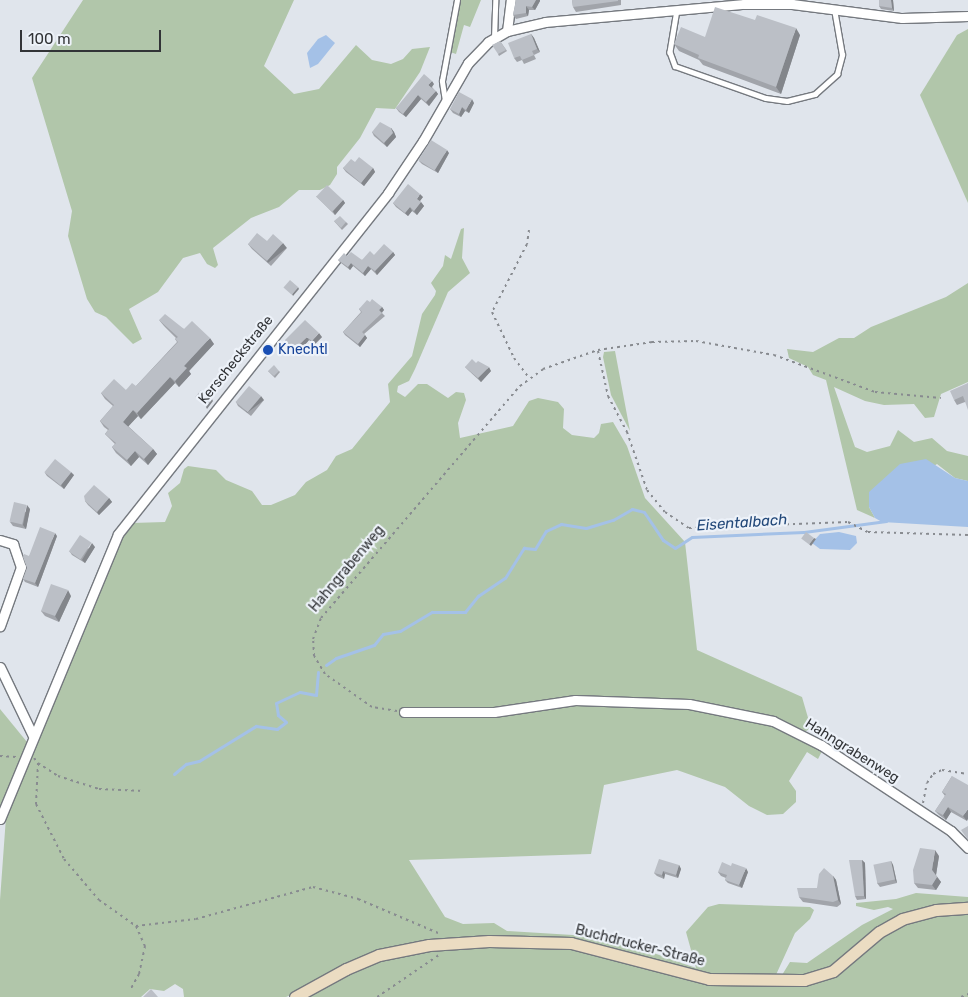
<!DOCTYPE html>
<meta charset="utf-8">
<style>
body{margin:0}
#map{position:relative;width:968px;height:997px;overflow:hidden;background:#e0e5ec;font-family:Rubik,sans-serif}
div>[style]{position:absolute}
.green>*{inset:0;background:#b1c6aa}
.water>*{inset:0;background:#a4c1e7}
.stream>*{height:3px;margin:-1.5px;padding:0 1.5px;transform-origin:1.5px;border-radius:1.5px;background:#a4c1e7}
.path>*{height:2px;margin-top:-1px;transform-origin:0;background:repeating-linear-gradient(90deg,#888b90 0 2.5px,transparent 0 6.5px)}
.roads{filter:drop-shadow(1px 0 #75797f) drop-shadow(-1px 0 #75797f) drop-shadow(0 1px #75797f) drop-shadow(0 -1px #75797f)}
.lane>*{height:4.5px;margin:-2.25px;padding:0 2.25px;transform-origin:2.25px;border-radius:2.25px;background:#fff}
.street>*{height:9px;margin:-4.5px;padding:0 4.5px;transform-origin:4.5px;border-radius:4.5px;background:#fff}
.secondary>*{height:11px;margin:-5.5px;padding:0 5.5px;transform-origin:5.5px;border-radius:5.5px;background:#ebdcc2}
.wall>*{inset:0;background:#a1a4aa}
.shaded-wall>*{inset:0;background:#83868b;transform-origin:0 0}
.building>*{inset:0;background:#bbbfc6;transform-origin:0 0}
.dots>*{width:14px;height:14px;translate:-50% -50%;box-sizing:border-box;border:2px solid #edf2f9;border-radius:50%}
span{translate:-50% -50%;white-space:nowrap;text-align:center;line-height:1.15;-webkit-text-stroke:4.5px #edf2f9;paint-order:stroke}
.transit-label{font-size:14px;color:#164399}
.left{translate:0 -50%;text-align:left}
.street-label{font-size:14px;color:#323437}
.water-label{font-size:15px;color:#224879;font-style:italic}
.scale{position:absolute;left:20px;top:30px;width:141px;height:22px;box-sizing:border-box;border:2px solid #323437;border-top:0;padding-left:6px;font-size:15px;line-height:18px;white-space:nowrap;color:#323437;-webkit-text-stroke:4px #edf2f9;paint-order:stroke}
</style>
<div id="map">
<div class="green">
<i style="clip-path:polygon(83px 0,294px 0,264px 66px,294px 94px,319px 89px,356px 45px,372px 60px,391px 64px,403px 59px,412px 49px,430px 47px,420px 72px,395px 109px,376px 108px,360px 138px,337px 167px,337px 174px,330px 185px,320px 190px,299px 190px,279px 207px,251px 218px,213px 248px,218px 265px,215px 268px,207px 264px,200px 253px,183px 258px,158px 292px,129px 309px,142px 339px,133px 344px,106px 317px,95px 312px,87px 299px,68px 236px,72px 211px,32px 78px)"></i>
<i style="clip-path:polygon(460px 0,481px 0,470px 27px,464px 25px,456px 54px,450px 52px)"></i>
<i style="clip-path:polygon(968px 29px,968px 203px,920px 95px,957px 35px)"></i>
<i style="clip-path:polygon(464px 228px,462px 258px,470px 273px,448px 292px,415px 369px,409px 381px,398px 386px,397px 392px,405px 397px,418px 384px,427px 384px,448px 398px,456px 392px,464px 393px,466px 400px,458px 423px,460px 438px,513px 426px,529px 401px,538px 398px,558px 402px,564px 409px,563px 428px,572px 435px,594px 438px,599px 433px,601px 424px,613px 422px,627px 446px,645px 498px,685px 542px,697px 650px,802px 697px,811px 728px,798px 736px,823px 749px,818px 759px,807px 752px,789px 781px,796px 791px,796px 802px,783px 814px,767px 815px,749px 806px,725px 787px,677px 770px,604px 785px,591px 854px,409px 860px,445px 917px,463px 924px,494px 923px,507px 931px,589px 936px,606px 940px,611px 938px,696px 968px,686px 932px,708px 907px,719px 904px,810px 907px,814px 910px,810px 919px,795px 933px,775px 977px,710px 975px,571px 939px,489px 937px,429px 941px,286px 997px,184px 997px,183px 989px,175px 984px,164px 991px,150px 989px,141px 997px,0 997px,0 900px,6px 817px,122px 537px,132px 523px,165px 522px,172px 506px,168px 493px,180px 483px,184px 469px,188px 466px,216px 470px,226px 480px,252px 491px,262px 505px,271px 505px,295px 495px,306px 482px,327px 470px,336px 456px,352px 449px,390px 402px,388px 384px,412px 356px,422px 314px,435px 295px,436px 291px,431px 283px,443px 266px,445px 255px,451px 259px,461px 229px)"></i>
<i style="clip-path:polygon(968px 283px,968px 382px,941px 394px,934px 417px,925px 418px,914px 404px,884px 405px,865px 401px,834px 387px,855px 447px,867px 452px,890px 446px,898px 430px,914px 442px,932px 438px,947px 451px,968px 456px,968px 481px,955px 478px,937px 464px,869px 507px,875px 518px,857px 510px,826px 380px,813px 375px,808px 367px,789px 358px,787px 349px,813px 352px,839px 338px,854px 338px,871px 327px,946px 297px)"></i>
<i style="clip-path:polygon(615px 351px,630px 431px,611px 395px,603px 357px,604px 352px)"></i>
<i style="clip-path:polygon(0 709px,27px 742px,0 814px)"></i>
<i style="clip-path:polygon(916px 893px,968px 897px,968px 904px,912px 911px,835px 964px,812px 975px,782px 975px,790px 962px,807px 963px,862px 925px,893px 909px,888px 907px,874px 910px,856px 906px,856px 903px,896px 899px)"></i>
<i style="clip-path:polygon(968px 912px,968px 997px,302px 997px,347px 972px,392px 955px,461px 946px,570px 947px,697px 981px,804px 984px,897px 926px,937px 914px)"></i>
</div>
<div class="water">
<i style="clip-path:polygon(326px 35px,335px 43px,318px 64px,310px 68px,307px 53px,318px 39px)"></i>
<i style="clip-path:polygon(926px 459px,955px 478px,968px 481px,968px 527px,882px 522px,875px 518px,869px 507px,869px 492px,900px 464px)"></i>
<i style="clip-path:polygon(839px 532px,856px 536px,857px 543px,850px 550px,820px 549px,812px 543px,820px 534px)"></i>
</div>
<div class="stream">
<i style="left:326px;top:665px;width:12px;rotate:-35deg"></i>
<i style="left:336px;top:658px;width:40px;rotate:-18.9deg"></i>
<i style="left:374px;top:645px;width:14px;rotate:-51deg"></i>
<i style="left:383px;top:634px;width:17px;rotate:-10deg"></i>
<i style="left:400px;top:631px;width:37px;rotate:-31deg"></i>
<i style="left:432px;top:612px;width:33px"></i>
<i style="left:465px;top:612px;width:21px;rotate:-51deg"></i>
<i style="left:478px;top:596px;width:32px;rotate:-34deg"></i>
<i style="left:505px;top:578px;width:36px;rotate:-58deg"></i>
<i style="left:524px;top:548px;width:11px;rotate:5deg"></i>
<i style="left:535px;top:549px;width:21px;rotate:-59deg"></i>
<i style="left:546px;top:531px;width:17px;rotate:-25deg"></i>
<i style="left:561px;top:524px;width:25px;rotate:9deg"></i>
<i style="left:586px;top:528px;width:28px;rotate:-17deg"></i>
<i style="left:613px;top:520px;width:22px;rotate:-30deg"></i>
<i style="left:632px;top:509px;width:12px;rotate:14deg"></i>
<i style="left:644px;top:512px;width:34px;rotate:56deg"></i>
<i style="left:663px;top:540px;width:14px;rotate:34deg"></i>
<i style="left:675px;top:548px;width:20px;rotate:-33deg"></i>
<i style="left:692px;top:537px;width:112px;rotate:-2.6deg"></i>
<i style="left:804px;top:532px;width:83px;rotate:-7.6deg"></i>
<i style="left:174px;top:774px;width:16px;rotate:-40deg"></i>
<i style="left:186px;top:764px;width:13px;rotate:-13deg"></i>
<i style="left:199px;top:761px;width:67px;rotate:-31.6deg"></i>
<i style="left:256px;top:726px;width:21px;rotate:8deg"></i>
<i style="left:277px;top:729px;width:11px;rotate:-38deg"></i>
<i style="left:286px;top:722px;width:11px;rotate:-139deg"></i>
<i style="left:278px;top:715px;width:12px;rotate:-99deg"></i>
<i style="left:276px;top:703px;width:26px;rotate:-25deg"></i>
<i style="left:300px;top:692px;width:16px;rotate:11deg"></i>
<i style="left:316px;top:695px;width:23px;rotate:-85deg"></i>
</div>
<div class="path">
<i style="left:529px;top:230px;width:14px;rotate:98deg"></i>
<i style="left:527px;top:244px;width:76px;rotate:117.2deg"></i>
<i style="left:492px;top:312px;width:51px;rotate:64.4deg"></i>
<i style="left:514px;top:358px;width:25px;rotate:53deg"></i>
<i style="left:598px;top:351px;width:46px;rotate:77.5deg"></i>
<i style="left:608px;top:396px;width:41px;rotate:62.2deg"></i>
<i style="left:627px;top:432px;width:61px;rotate:71deg"></i>
<i style="left:647px;top:490px;width:28px;rotate:51deg"></i>
<i style="left:665px;top:512px;width:29px;rotate:34deg"></i>
<i style="left:689px;top:528px;width:159px;rotate:-2.2deg"></i>
<i style="left:848px;top:522px;width:22px;rotate:27deg"></i>
<i style="left:868px;top:532px;width:100px;rotate:1.7deg"></i>
<i style="left:397px;top:711px;width:25px;rotate:-171deg"></i>
<i style="left:372px;top:707px;width:57px;rotate:-144.9deg"></i>
<i style="left:325px;top:674px;width:21px;rotate:-121deg"></i>
<i style="left:314px;top:656px;width:17px;rotate:-93deg"></i>
<i style="left:313px;top:639px;width:22px;rotate:-69deg"></i>
<i style="left:321px;top:618px;width:306px;rotate:-49.4deg"></i>
<i style="left:520px;top:386px;width:29px;rotate:-36deg"></i>
<i style="left:543px;top:369px;width:58px;rotate:-19.1deg"></i>
<i style="left:598px;top:350px;width:55px;rotate:-8.4deg"></i>
<i style="left:652px;top:342px;width:44px;rotate:-1.3deg"></i>
<i style="left:696px;top:341px;width:79px;rotate:10.2deg"></i>
<i style="left:774px;top:355px;width:108px;rotate:20.1deg"></i>
<i style="left:875px;top:392px;width:66px;rotate:5.2deg"></i>
<i style="left:0;top:756px;width:16px;rotate:4deg"></i>
<i style="left:34px;top:758px;width:6px;rotate:51deg"></i>
<i style="left:38px;top:763px;width:41px;rotate:92.8deg"></i>
<i style="left:36px;top:804px;width:62px;rotate:63deg"></i>
<i style="left:64px;top:859px;width:54px;rotate:49.5deg"></i>
<i style="left:99px;top:900px;width:45px;rotate:35.1deg"></i>
<i style="left:136px;top:926px;width:22px;rotate:66deg"></i>
<i style="left:145px;top:946px;width:29px;rotate:102deg"></i>
<i style="left:139px;top:974px;width:18px;rotate:119deg"></i>
<i style="left:38px;top:763px;width:24px;rotate:33deg"></i>
<i style="left:58px;top:776px;width:43px;rotate:17.6deg"></i>
<i style="left:99px;top:789px;width:45px;rotate:2.5deg"></i>
<i style="left:923px;top:803px;width:20px;rotate:-79deg"></i>
<i style="left:927px;top:783px;width:11px;rotate:-56deg"></i>
<i style="left:933px;top:774px;width:10px;rotate:-24deg"></i>
<i style="left:942px;top:770px;width:26px;rotate:9deg"></i>
<i style="left:136px;top:926px;width:60px;rotate:-6.7deg"></i>
<i style="left:196px;top:919px;width:121px;rotate:-15.3deg"></i>
<i style="left:313px;top:887px;width:47px;rotate:14.9deg"></i>
<i style="left:358px;top:899px;width:87px;rotate:23deg"></i>
<i style="left:377px;top:997px;width:75px;rotate:-34.1deg"></i>
<i style="left:961px;top:997px;width:8px;rotate:-23deg"></i>
</div>
<div class="roads">
<div class="lane">
<i style="left:677px;top:10px;width:43px;rotate:99.5deg"></i>
<i style="left:670px;top:52px;width:15px;rotate:70deg"></i>
<i style="left:675px;top:66px;width:96px;rotate:19.4deg"></i>
<i style="left:766px;top:98px;width:21px;rotate:8deg"></i>
<i style="left:787px;top:101px;width:29px;rotate:-14deg"></i>
<i style="left:815px;top:94px;width:30px;rotate:-42deg"></i>
<i style="left:837px;top:74px;width:20px;rotate:-75deg"></i>
<i style="left:842px;top:55px;width:47px;rotate:-99.9deg"></i>
<i style="left:494px;top:38px;width:38px;rotate:-88deg"></i>
<i style="left:445px;top:101px;width:20px;rotate:-99deg"></i>
<i style="left:442px;top:81px;width:82px;rotate:-79.5deg"></i>
</div>
<div class="street">
<i style="left:507px;top:31px;width:31px;rotate:-83deg"></i>
<i style="left:0;top:540px;width:14px;rotate:17deg"></i>
<i style="left:13px;top:544px;width:24px;rotate:71deg"></i>
<i style="left:21px;top:567px;width:63px;rotate:109.6deg"></i>
<i style="left:0;top:667px;width:76px;rotate:64.4deg"></i>
<i style="left:404px;top:712px;width:90px"></i>
<i style="left:494px;top:712px;width:82px;rotate:-8.4deg"></i>
<i style="left:575px;top:700px;width:114px;rotate:2deg"></i>
<i style="left:689px;top:704px;width:86px;rotate:11.4deg"></i>
<i style="left:773px;top:721px;width:54px;rotate:26.6deg"></i>
<i style="left:821px;top:745px;width:156px;rotate:33.5deg"></i>
<i style="left:951px;top:831px;width:24px;rotate:45deg"></i>
<i style="left:0;top:819px;width:308px;rotate:-67.5deg"></i>
<i style="left:118px;top:534px;width:435px;rotate:-51.6deg"></i>
<i style="left:388px;top:193px;width:63px;rotate:-56.1deg"></i>
<i style="left:423px;top:141px;width:90px;rotate:-60deg"></i>
<i style="left:468px;top:63px;width:29px;rotate:-46deg"></i>
<i style="left:488px;top:42px;width:22px;rotate:-30deg"></i>
<i style="left:507px;top:31px;width:39px;rotate:-13deg"></i>
<i style="left:545px;top:22px;width:200px;rotate:-5.2deg"></i>
<i style="left:744px;top:4px;width:48px"></i>
<i style="left:792px;top:4px;width:111px;rotate:7.3deg"></i>
<i style="left:902px;top:18px;width:66px;rotate:-1.7deg"></i>
</div>
<div class="secondary">
<i style="left:295px;top:997px;width:58px;rotate:-28.8deg"></i>
<i style="left:346px;top:969px;width:36px;rotate:-23deg"></i>
<i style="left:379px;top:955px;width:51px;rotate:-11.3deg"></i>
<i style="left:429px;top:945px;width:60px;rotate:-3.8deg"></i>
<i style="left:489px;top:941px;width:82px;rotate:1.4deg"></i>
<i style="left:571px;top:943px;width:143px;rotate:14.6deg"></i>
<i style="left:709px;top:979px;width:95px;rotate:0.6deg"></i>
<i style="left:804px;top:980px;width:30px;rotate:-17deg"></i>
<i style="left:833px;top:971px;width:60px;rotate:-40.3deg"></i>
<i style="left:879px;top:932px;width:26px;rotate:-29deg"></i>
<i style="left:902px;top:919px;width:35px;rotate:-15deg"></i>
<i style="left:936px;top:910px;width:32px;rotate:-4deg"></i>
</div>
</div>
<div class="wall">
<i style="clip-path:polygon(516px 0,540px 0,540px 1px,535px 10px,529px 10px,528px 16px,516px 19px,513px 15px)"></i>
<i style="clip-path:polygon(572px 0,621px 0,621px 5px,576px 12px,573px 7px)"></i>
<i style="clip-path:polygon(879px 0,893px 0,894px 11px,881px 9px,879px 6px)"></i>
<i style="clip-path:polygon(531px 34px,534px 38px,540px 52px,534px 55px,536px 59px,524px 64px,522px 60px,517px 62px,514px 58px)"></i>
<i style="clip-path:polygon(800px 35px,781px 94px,703px 65px,699px 60px,679px 51px,674px 44px,705px 37px)"></i>
<i style="clip-path:polygon(500px 41px,507px 51px,499px 56px,498px 54px)"></i>
<i style="clip-path:polygon(434px 84px,432px 87px,438px 94px,429px 106px,421px 99px,406px 117px,399px 112px,396px 108px)"></i>
<i style="clip-path:polygon(474px 103px,469px 113px,465px 111px,461px 117px,453px 113px,450px 109px)"></i>
<i style="clip-path:polygon(391px 128px,394px 132px,396px 137px,387px 147px,374px 136px,372px 132px)"></i>
<i style="clip-path:polygon(449px 153px,438px 173px,422px 164px,419px 161px)"></i>
<i style="clip-path:polygon(355px 162px,373px 168px,375px 172px,364px 186px,346px 172px,343px 168px)"></i>
<i style="clip-path:polygon(316px 196px,343px 200px,345px 203px,335px 215px)"></i>
<i style="clip-path:polygon(423px 197px,420px 201px,424px 206px,417px 215px,412px 211px,408px 216px,396px 207px,393px 203px)"></i>
<i style="clip-path:polygon(334px 221px,346px 222px,348px 224px,342px 230px)"></i>
<i style="clip-path:polygon(267px 241px,287px 248px,271px 266px,252px 249px,248px 244px)"></i>
<i style="clip-path:polygon(393px 252px,395px 255px,377px 275px,371px 269px,365px 276px,353px 266px,350px 270px,341px 263px,338px 260px,347px 256px,362px 260px,374px 255px)"></i>
<i style="clip-path:polygon(370px 302px,382px 307px,384px 310px,382px 313px,385px 316px,364px 334px,367px 338px,360px 347px,345px 335px,343px 332px,361px 312px,359px 309px)"></i>
<i style="clip-path:polygon(159px 320px,184px 329px,214px 344px,189px 371px,191px 374px,179px 387px,175px 383px,141px 419px,138px 416px,128px 426px,153px 449px,157px 454px,148px 465px,139px 457px,131px 466px,116px 453px,112px 447px,115px 444px,105px 434px,108px 430px,104px 427px,100px 421px,113px 406px,105px 399px,101px 393px,126px 390px,136px 386px,177px 342px,175px 339px,176px 338px,164px 326px)"></i>
<i style="clip-path:polygon(322px 337px,314px 345px,309px 340px,298px 353px,287px 343px,285px 340px)"></i>
<i style="clip-path:polygon(476px 363px,491px 371px,481px 382px,468px 370px,465px 367px)"></i>
<i style="clip-path:polygon(268px 371px,279px 371px,280px 372px,275px 378px)"></i>
<i style="clip-path:polygon(968px 383px,965px 402px,957px 405px,954px 400px)"></i>
<i style="clip-path:polygon(264px 400px,251px 416px,238px 406px,236px 402px)"></i>
<i style="clip-path:polygon(45px 473px,74px 475px,64px 489px,47px 476px)"></i>
<i style="clip-path:polygon(109px 498px,112px 502px,99px 515px,88px 505px,85px 501px)"></i>
<i style="clip-path:polygon(30px 509px,26px 529px,13px 526px,10px 522px)"></i>
<i style="clip-path:polygon(57px 536px,38px 587px,25px 582px,23px 579px,27px 568px,29px 556px)"></i>
<i style="clip-path:polygon(95px 547px,85px 563px,72px 555px,70px 552px)"></i>
<i style="clip-path:polygon(71px 596px,59px 622px,45px 616px,41px 611px)"></i>
<i style="clip-path:polygon(952px 776px,967px 821px,951px 812px,946px 820px,939px 815px,935px 811px,945px 796px,942px 792px)"></i>
<i style="clip-path:polygon(939px 856px,936px 875px,941px 882px,936px 890px,918px 888px,914px 883px)"></i>
<i style="clip-path:polygon(862px 860px,865px 863px,866px 899px,857px 900px,855px 896px)"></i>
<i style="clip-path:polygon(891px 861px,893px 865px,897px 883px,880px 887px,877px 883px)"></i>
<i style="clip-path:polygon(679px 865px,681px 869px,678px 878px,665px 874px,664px 879px,657px 876px,654px 873px)"></i>
<i style="clip-path:polygon(718px 872px,748px 872px,742px 888px,728px 883px,725px 880px,726px 878px,721px 876px)"></i>
<i style="clip-path:polygon(833px 876px,836px 880px,841px 904px,837px 907px,803px 902px,799px 897px,817px 888px)"></i>
</div>
<div class="shaded-wall">
<i style="clip-path:polygon(536px 0,540px 0,540px 1px,535px 10px,532px 7px)"></i>
<i style="clip-path:polygon(891px 0,893px 0,894px 11px,892px 8px)"></i>
<i style="clip-path:polygon(526px 6px,529px 10px,528px 16px,526px 13px)"></i>
<i style="clip-path:polygon(796px 28px,800px 35px,781px 94px,776px 87px)"></i>
<i style="clip-path:polygon(531px 34px,534px 38px,540px 52px,537px 49px)"></i>
<i style="clip-path:polygon(432px 81px,434px 84px,431px 88px,428px 85px)"></i>
<i style="clip-path:polygon(436px 91px,438px 94px,429px 106px,426px 102px)"></i>
<i style="clip-path:polygon(418px 95px,421px 99px,406px 117px,403px 114px)"></i>
<i style="clip-path:polygon(472px 99px,474px 103px,469px 113px,466px 110px)"></i>
<i style="clip-path:polygon(462px 107px,465px 111px,461px 117px,459px 114px)"></i>
<i style="clip-path:polygon(391px 128px,394px 132px,396px 137px,387px 147px,384px 143px)"></i>
<i style="clip-path:polygon(447px 150px,449px 153px,438px 173px,435px 170px)"></i>
<i style="clip-path:polygon(373px 168px,375px 172px,364px 186px,361px 183px)"></i>
<i style="clip-path:polygon(420px 194px,423px 197px,419px 202px,417px 199px)"></i>
<i style="clip-path:polygon(343px 200px,345px 203px,335px 215px,333px 211px)"></i>
<i style="clip-path:polygon(421px 202px,424px 206px,417px 215px,414px 211px)"></i>
<i style="clip-path:polygon(410px 207px,412px 211px,408px 216px,405px 213px)"></i>
<i style="left:283px;top:243px;width:6px;height:24px;rotate:51deg"></i>
<i style="clip-path:polygon(393px 252px,395px 255px,377px 275px,375px 271px)"></i>
<i style="clip-path:polygon(351px 263px,353px 266px,350px 270px,348px 267px)"></i>
<i style="clip-path:polygon(368px 266px,371px 269px,365px 276px,363px 273px)"></i>
<i style="clip-path:polygon(298px 287px,299px 289px,293px 296px,292px 294px)"></i>
<i style="clip-path:polygon(382px 307px,384px 310px,381px 313px,379px 310px)"></i>
<i style="clip-path:polygon(319px 333px,322px 337px,314px 345px,312px 341px)"></i>
<i style="clip-path:polygon(365px 335px,367px 338px,360px 347px,358px 344px)"></i>
<i style="clip-path:polygon(307px 337px,309px 340px,298px 353px,295px 349px)"></i>
<i style="clip-path:polygon(210px 338px,214px 344px,189px 371px,191px 374px,179px 387px,175px 381px,184px 366px)"></i>
<i style="clip-path:polygon(489px 367px,491px 371px,481px 382px,478px 378px)"></i>
<i style="clip-path:polygon(170px 377px,175px 383px,141px 419px,137px 413px)"></i>
<i style="left:261px;top:396px;width:5px;height:21px;rotate:53deg"></i>
<i style="clip-path:polygon(212px 399px,213px 401px,207px 409px,206px 407px)"></i>
<i style="clip-path:polygon(133px 410px,138px 416px,127px 428px,123px 422px)"></i>
<i style="clip-path:polygon(153px 449px,157px 454px,148px 465px,144px 459px)"></i>
<i style="clip-path:polygon(135px 451px,139px 457px,131px 466px,127px 460px)"></i>
<i style="clip-path:polygon(71px 472px,74px 475px,64px 489px,61px 485px)"></i>
<i style="clip-path:polygon(109px 498px,112px 502px,99px 515px,97px 512px)"></i>
<i style="clip-path:polygon(27px 505px,30px 509px,26px 529px,23px 525px)"></i>
<i style="clip-path:polygon(55px 533px,57px 536px,38px 587px,35px 583px)"></i>
<i style="clip-path:polygon(814px 538px,816px 539px,811px 546px,809px 544px)"></i>
<i style="clip-path:polygon(92px 543px,95px 547px,85px 563px,82px 560px)"></i>
<i style="clip-path:polygon(68px 590px,71px 596px,59px 622px,55px 616px)"></i>
<i style="clip-path:polygon(948px 807px,951px 812px,946px 820px,943px 815px)"></i>
<i style="clip-path:polygon(968px 809px,968px 819px,967px 821px,963px 816px)"></i>
<i style="clip-path:polygon(935px 850px,939px 856px,936px 875px,932px 870px)"></i>
<i style="clip-path:polygon(862px 860px,865px 863px,866px 899px,864px 896px)"></i>
<i style="clip-path:polygon(891px 861px,893px 865px,897px 883px,895px 880px)"></i>
<i style="clip-path:polygon(679px 865px,681px 869px,678px 878px,676px 875px)"></i>
<i style="clip-path:polygon(746px 868px,748px 872px,742px 888px,739px 885px)"></i>
<i style="clip-path:polygon(663px 871px,665px 874px,664px 879px,662px 875px)"></i>
<i style="clip-path:polygon(833px 876px,836px 880px,841px 904px,838px 900px)"></i>
<i style="clip-path:polygon(937px 877px,941px 882px,936px 890px,932px 885px)"></i>
</div>
<div class="building">
<i style="clip-path:polygon(516px 0,536px 0,532px 7px,526px 6px,526px 13px,513px 15px)"></i>
<i style="clip-path:polygon(572px 0,618px 0,618px 1px,573px 7px)"></i>
<i style="clip-path:polygon(879px 0,891px 0,892px 8px,879px 6px)"></i>
<i style="clip-path:polygon(715px 7px,755px 20px,757px 15px,796px 28px,776px 87px,698px 58px,699px 55px,674px 44px,681px 27px,705px 37px)"></i>
<i style="clip-path:polygon(531px 34px,537px 49px,532px 51px,534px 55px,522px 60px,520px 56px,514px 58px,508px 43px)"></i>
<i style="clip-path:polygon(500px 41px,506px 50px,498px 54px,492px 45px)"></i>
<i style="clip-path:polygon(424px 74px,432px 81px,428px 85px,436px 91px,426px 102px,418px 95px,403px 114px,396px 108px)"></i>
<i style="clip-path:polygon(459px 92px,472px 99px,466px 110px,462px 107px,459px 114px,450px 109px)"></i>
<i style="clip-path:polygon(380px 122px,391px 128px,393px 133px,384px 143px,372px 132px)"></i>
<i style="left:431px;top:140px;width:19px;height:24px;rotate:32deg"></i>
<i style="clip-path:polygon(359px 157px,373px 168px,361px 183px,343px 168px,351px 159px,355px 162px)"></i>
<i style="clip-path:polygon(408px 184px,420px 194px,417px 199px,421px 202px,414px 211px,410px 207px,405px 213px,393px 203px)"></i>
<i style="left:327px;top:185px;width:22px;height:16px;rotate:43deg"></i>
<i style="clip-path:polygon(340px 216px,346px 222px,341px 228px,334px 221px)"></i>
<i style="clip-path:polygon(257px 233px,267px 241px,273px 234px,283px 243px,267px 261px,248px 244px)"></i>
<i style="clip-path:polygon(384px 244px,393px 252px,375px 271px,368px 266px,363px 273px,351px 263px,348px 267px,338px 260px,344px 253px,347px 256px,351px 252px,362px 260px,370px 251px,374px 255px)"></i>
<i style="left:290px;top:280px;width:11px;height:10px;rotate:41deg"></i>
<i style="clip-path:polygon(372px 299px,382px 307px,379px 310px,382px 313px,362px 332px,365px 335px,358px 344px,343px 332px,362px 312px,359px 309px,367px 300px,370px 302px)"></i>
<i style="clip-path:polygon(165px 314px,184px 329px,192px 321px,210px 338px,184px 366px,187px 368px,175px 381px,170px 377px,137px 413px,133px 410px,123px 422px,153px 449px,144px 459px,135px 451px,127px 460px,112px 447px,116px 443px,105px 434px,109px 429px,100px 421px,114px 405px,101px 393px,114px 379px,126px 390px,132px 383px,136px 386px,178px 342px,175px 339px,178px 337px,159px 320px)"></i>
<i style="clip-path:polygon(305px 320px,319px 333px,312px 341px,307px 337px,295px 349px,285px 340px)"></i>
<i style="clip-path:polygon(472px 359px,476px 363px,478px 361px,489px 367px,478px 378px,465px 367px)"></i>
<i style="clip-path:polygon(274px 365px,279px 371px,274px 376px,268px 371px)"></i>
<i style="clip-path:polygon(968px 383px,968px 410px,963px 396px,954px 400px,950px 391px)"></i>
<i style="left:249px;top:386px;width:16px;height:21px;rotate:40deg"></i>
<i style="left:201px;top:390px;width:14px;height:9px;rotate:39deg"></i>
<i style="left:55px;top:459px;width:21px;height:17px;rotate:39deg"></i>
<i style="clip-path:polygon(94px 485px,109px 498px,97px 512px,85px 501px,84px 496px)"></i>
<i style="left:14px;top:502px;width:13px;height:20px;rotate:13deg"></i>
<i style="clip-path:polygon(40px 527px,55px 533px,35px 583px,23px 579px,27px 568px,23px 557px,24px 554px,29px 556px)"></i>
<i style="left:806px;top:532px;width:10px;height:8px;rotate:37deg"></i>
<i style="left:80px;top:535px;width:14px;height:20px;rotate:34deg"></i>
<i style="clip-path:polygon(51px 584px,68px 590px,55px 616px,41px 611px)"></i>
<i style="clip-path:polygon(952px 776px,968px 785px,968px 809px,963px 816px,948px 807px,943px 815px,935px 811px,946px 794px,942px 792px)"></i>
<i style="clip-path:polygon(968px 826px,968px 840px,961px 830px)"></i>
<i style="clip-path:polygon(920px 848px,935px 850px,932px 870px,937px 877px,932px 885px,914px 883px,913px 870px)"></i>
<i style="clip-path:polygon(659px 859px,679px 865px,676px 875px,663px 871px,662px 875px,654px 873px)"></i>
<i style="clip-path:polygon(849px 860px,862px 860px,864px 896px,855px 896px)"></i>
<i style="left:891px;top:861px;width:19px;height:18px;rotate:78deg"></i>
<i style="clip-path:polygon(722px 862px,731px 866px,732px 863px,746px 868px,739px 885px,725px 880px,727px 875px,718px 872px)"></i>
<i style="clip-path:polygon(824px 868px,833px 876px,838px 900px,833px 902px,799px 897px,797px 888px,817px 888px,819px 874px)"></i>
<i style="clip-path:polygon(151px 989px,158px 997px,143px 997px)"></i>
</div>
<div class="dots">
<i style="left:268px;top:350px;background:#1a4fb4"></i>
</div>
<div class="transit-label">
<span class="left" style="left:278px;top:350px">Knechtl</span>
</div>
<div class="street-label">
<span style="left:236px;top:360px;rotate:-51deg">Kerscheckstraße</span>
<span style="left:347px;top:569px;rotate:-50deg">Hahngrabenweg</span>
<span style="left:852px;top:751px;rotate:32deg">Hahngrabenweg</span>
<span style="left:640px;top:946px;rotate:14deg">Buchdrucker-Straße</span>
</div>
<div class="water-label">
<span style="left:742px;top:523px;rotate:-4deg">Eisentalbach</span>
</div>
<div class="scale">100 m</div>
</div>
